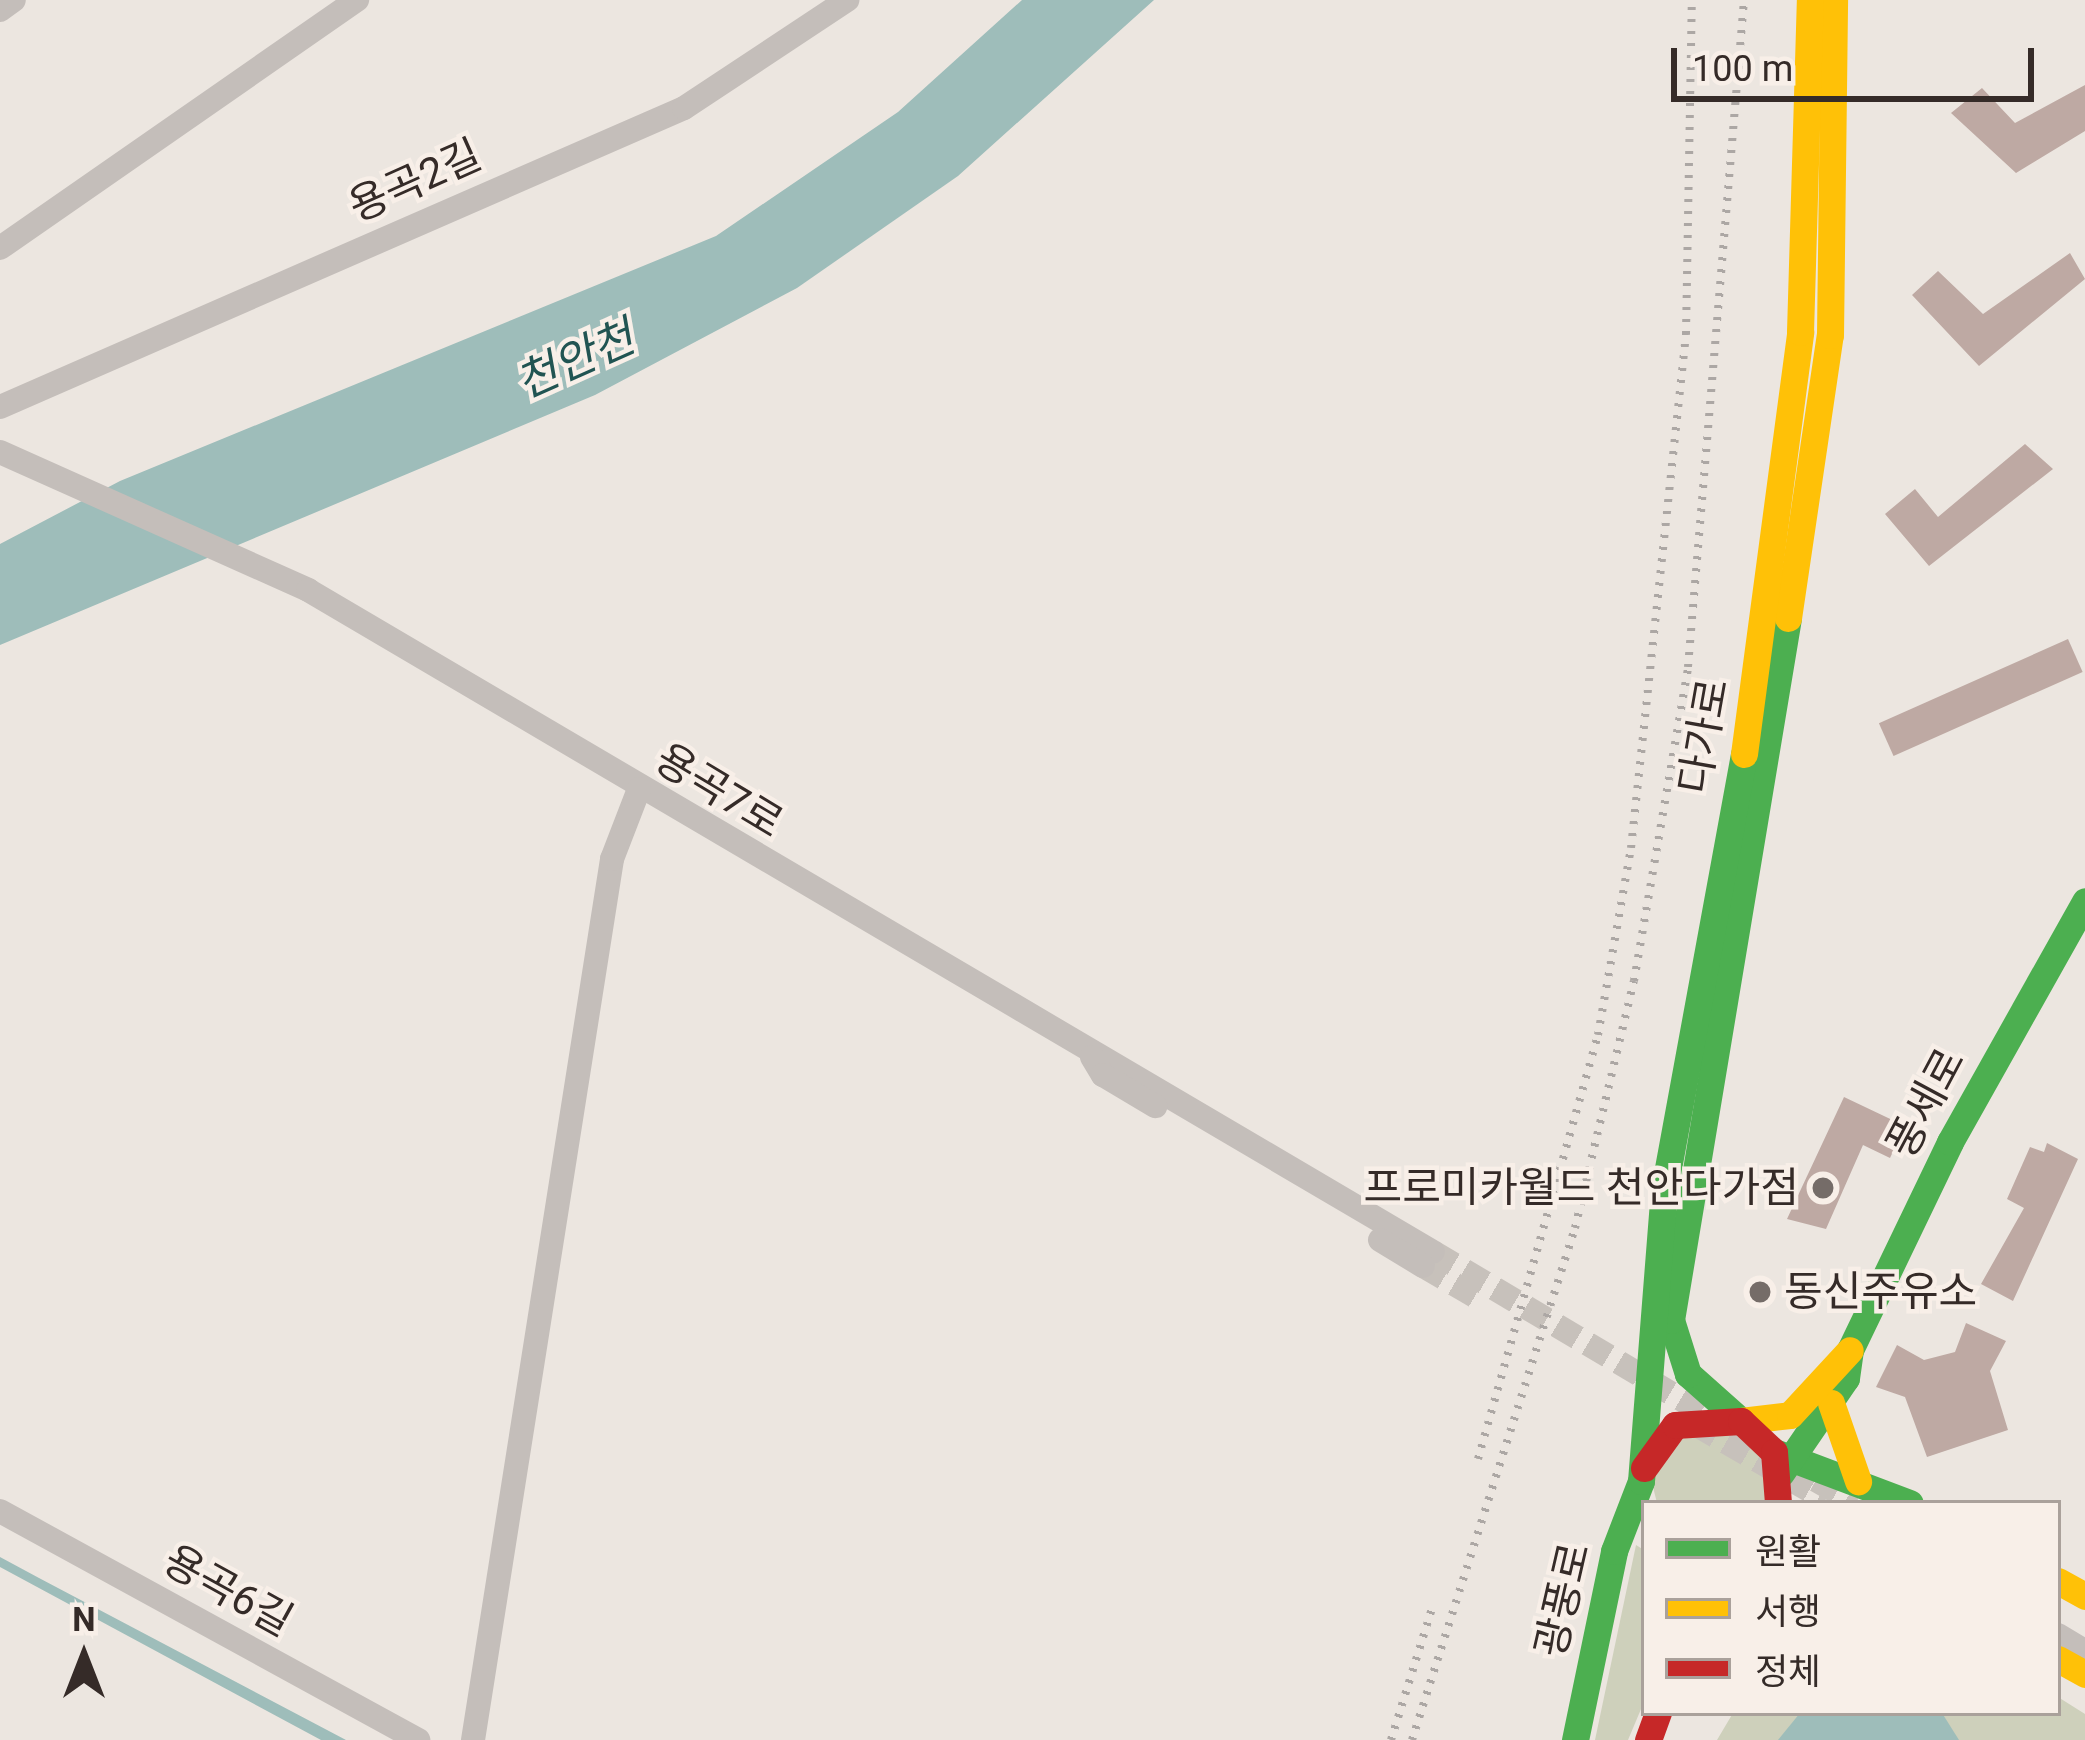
<!DOCTYPE html>
<meta charset="utf-8">
<style>
body{margin:0}
#map{position:relative;width:2085px;height:1740px;overflow:hidden;background:#ece6e0;font-family:Roboto,"Noto Sans KR",sans-serif}
div>[style]{position:absolute}
.green>*{inset:0;background:#ced0bb}
.water>*{inset:0;background:#9ebdba}
.building>*{inset:0;background:#bea9a3;transform-origin:0 0}
.street-tunnel>*{height:24px;margin-top:-12px;transform-origin:0;background:repeating-linear-gradient(90deg,#c7c1bb 0 24px,transparent 0 36px)}
.street>*{height:24px;margin:-12px;padding:0 12px;transform-origin:12px;border-radius:12px;background:#c4beba}
.fast>*{height:27px;margin:-13.5px;padding:0 13.5px;transform-origin:13.5px;border-radius:13.5px;background:#4caf50}
.slow>*{height:27px;margin:-13.5px;padding:0 13.5px;transform-origin:13.5px;border-radius:13.5px;background:#ffc107}
.jam>*{height:27px;margin:-13.5px;padding:0 13.5px;transform-origin:13.5px;border-radius:13.5px;background:#c62828}
.rail>*{height:8px;margin-top:-4px;transform-origin:0;background:repeating-linear-gradient(90deg,#aca7a4 0 3px,transparent 0 12px)}
.dots>*{width:33px;height:33px;translate:-50% -50%;box-sizing:border-box;border:6px solid #f8efe8;border-radius:50%}
span{translate:-50% -50%;white-space:nowrap;text-align:center;line-height:1.15;-webkit-text-stroke:9px #f8efe8;paint-order:stroke}
.street-label{font-size:42px;color:#352b28}
.poi-label{font-size:42px;color:#352b28}
.right{translate:-100% -50%;text-align:right}
.left{translate:0 -50%;text-align:left}
.water-label{font-size:45px;color:#215452;font-style:italic}
.legend{position:absolute;left:1641px;top:1500px;width:420px;height:216px;box-sizing:border-box;background:#f8efe8;border:3px solid #aaa19b;margin:0;padding:15px 21px;list-style:none;font-size:36px;color:#352b28}
.legend li{display:flex;align-items:center;gap:24px;height:60px}
.legend b{width:60px;border:3px solid #aaa19b}
.north{position:absolute;left:24px;top:1596px;width:120px;height:120px;-webkit-text-stroke:9px #f8efe8;paint-order:stroke;rotate:0deg;font-size:33px;font-weight:700;line-height:48px;text-align:center;color:#352b28}
.north::after{content:'';display:block;margin:auto;width:42px;height:54px;background:#352b28;clip-path:polygon(50% 0,100% 100%,50% 72%,0 100%)}
.scale{position:absolute;left:1671px;top:48px;width:363px;height:54px;box-sizing:border-box;border:6px solid #352b28;border-top:0;padding-left:15px;font-size:36px;line-height:42px;white-space:nowrap;color:#352b28;-webkit-text-stroke:9px #f8efe8;paint-order:stroke}
</style>
<div id="map">
<div class="green">
<i style="clip-path:polygon(1747px 1432px,1771px 1462px,1770px 1503px,1657px 1503px,1652px 1483px,1679px 1434px)"></i>
<i style="clip-path:polygon(1636px 1545px,1644px 1550px,1644px 1702px,1628px 1740px,1595px 1740px)"></i>
<i style="clip-path:polygon(2058px 1697px,2085px 1714px,2085px 1740px,1717px 1740px,1733px 1713px,2058px 1713px)"></i>
</div>
<div class="water">
<i style="clip-path:polygon(1022px 0,1154px 0,958px 176px,797px 288px,595px 395px,0 645px,0 544px,120px 481px,716px 236px,898px 112px)"></i>
<i style="clip-path:polygon(0 1557px,39px 1578px,346px 1740px,321px 1740px,0 1567px)"></i>
<i style="clip-path:polygon(1800px 1713px,1942px 1713px,1959px 1740px,1778px 1740px)"></i>
</div>
<div class="building">
<i style="clip-path:polygon(2085px 85px,2085px 131px,2016px 173px,1951px 113px,1982px 88px,2015px 123px)"></i>
<i style="clip-path:polygon(2070px 253px,2085px 279px,1979px 366px,1912px 295px,1938px 271px,1983px 314px)"></i>
<i style="clip-path:polygon(2025px 444px,2053px 469px,1929px 566px,1885px 514px,1915px 489px,1938px 517px)"></i>
<i style="left:2068px;top:639px;width:36px;height:207px;rotate:66deg"></i>
<i style="clip-path:polygon(1844px 1097px,1905px 1126px,1890px 1158px,1863px 1145px,1826px 1229px,1787px 1219px)"></i>
<i style="clip-path:polygon(2047px 1143px,2078px 1159px,2013px 1301px,1981px 1284px,2024px 1208px,2007px 1199px,2030px 1147px,2044px 1152px)"></i>
<i style="clip-path:polygon(1966px 1323px,2006px 1341px,1990px 1371px,2008px 1430px,1927px 1457px,1905px 1397px,1876px 1387px,1897px 1345px,1924px 1360px,1955px 1352px)"></i>
</div>
<div class="street-tunnel">
<i style="left:1433px;top:1252px;width:333px;rotate:30.7deg"></i>
<i style="left:1423px;top:1266px;width:64px;rotate:30.2deg"></i>
<i style="left:1695px;top:1424px;width:151px;rotate:30.1deg"></i>
<i style="left:1816px;top:1480px;width:46px;rotate:29.9deg"></i>
</div>
<div class="street">
<i style="left:0;top:10px;width:17px;rotate:-36deg"></i>
<i style="left:0;top:248px;width:435px;rotate:-34.8deg"></i>
<i style="left:0;top:407px;width:746px;rotate:-23.61deg"></i>
<i style="left:684px;top:108px;width:196px;rotate:-33.5deg"></i>
<i style="left:0;top:452px;width:338px;rotate:24.1deg"></i>
<i style="left:308px;top:590px;width:1305px;rotate:30.47deg"></i>
<i style="left:1092px;top:1057px;width:21px;rotate:59deg"></i>
<i style="left:1103px;top:1075px;width:61px;rotate:30.8deg"></i>
<i style="left:1380px;top:1240px;width:50px;rotate:31.2deg"></i>
<i style="left:0;top:1511px;width:477px;rotate:28.7deg"></i>
<i style="left:2058px;top:1635px;width:31px;rotate:31deg"></i>
<i style="left:473px;top:1740px;width:892px;rotate:-81.03deg"></i>
<i style="left:612px;top:859px;width:75px;rotate:-68.9deg"></i>
</div>
<div class="fast">
<i style="left:1741px;top:1421px;width:71px;rotate:-138.4deg"></i>
<i style="left:1688px;top:1374px;width:57px;rotate:-107.5deg"></i>
<i style="left:1671px;top:1320px;width:712px;rotate:-80.54deg"></i>
<i style="left:1774px;top:1452px;width:145px;rotate:20.6deg"></i>
<i style="left:1781px;top:1473px;width:115px;rotate:-55.6deg"></i>
<i style="left:1846px;top:1378px;width:28px;rotate:-82deg"></i>
<i style="left:1850px;top:1350px;width:231px;rotate:-64.3deg"></i>
<i style="left:1950px;top:1142px;width:276px;rotate:-60.7deg"></i>
<i style="left:1575px;top:1740px;width:193px;rotate:-78.3deg"></i>
<i style="left:1614px;top:1551px;width:75px;rotate:-68.9deg"></i>
<i style="left:1641px;top:1481px;width:292px;rotate:-85.5deg"></i>
<i style="left:1664px;top:1190px;width:443px;rotate:-79.6deg"></i>
</div>
<div class="slow">
<i style="left:1788px;top:618px;width:286px;rotate:-81.6deg"></i>
<i style="left:1830px;top:335px;width:335px;rotate:-89.3deg"></i>
<i style="left:1744px;top:754px;width:426px;rotate:-82.4deg"></i>
<i style="left:1800px;top:332px;width:332px;rotate:-88.3deg"></i>
<i style="left:1831px;top:1403px;width:83px;rotate:70.9deg"></i>
<i style="left:1741px;top:1421px;width:49px;rotate:-7deg"></i>
<i style="left:1790px;top:1415px;width:88px;rotate:-47.3deg"></i>
<i style="left:2058px;top:1581px;width:31px;rotate:29deg"></i>
<i style="left:2058px;top:1659px;width:31px;rotate:29deg"></i>
</div>
<div class="jam">
<i style="left:1644px;top:1468px;width:53px;rotate:-54.2deg"></i>
<i style="left:1675px;top:1425px;width:66px;rotate:-3.5deg"></i>
<i style="left:1741px;top:1421px;width:45px;rotate:43.2deg"></i>
<i style="left:1774px;top:1452px;width:51px;rotate:85.5deg"></i>
<i style="left:1648px;top:1740px;width:29px;rotate:-70deg"></i>
</div>
<div class="rail">
<i style="left:1478px;top:1459px;width:441px;rotate:-74.2deg"></i>
<i style="left:1598px;top:1035px;width:190px;rotate:-80deg"></i>
<i style="left:1631px;top:848px;width:517px;rotate:-83.89deg"></i>
<i style="left:1686px;top:334px;width:334px;rotate:-89deg"></i>
<i style="left:1391px;top:1740px;width:138px;rotate:-72.7deg"></i>
<i style="left:1412px;top:1740px;width:537px;rotate:-72.34deg"></i>
<i style="left:1575px;top:1228px;width:254px;rotate:-76.6deg"></i>
<i style="left:1634px;top:981px;width:319px;rotate:-80.2deg"></i>
<i style="left:1688px;top:667px;width:669px;rotate:-85.2deg"></i>
</div>
<div class="dots">
<i style="left:1823px;top:1188px;background:#756c68"></i>
<i style="left:1760px;top:1292px;background:#756c68"></i>
</div>
<div class="street-label">
<span style="left:415px;top:181px;rotate:-24deg">용곡2길</span>
<span style="left:1704px;top:736px;rotate:-80deg">다가로</span>
<span style="left:719px;top:791px;rotate:31deg">용곡7로</span>
<span style="left:1926px;top:1103px;rotate:-62deg">풍세로</span>
<span style="left:228px;top:1591px;rotate:29deg">용곡6길</span>
<span style="left:1563px;top:1600px;rotate:-77deg">광풍로</span>
</div>
<div class="poi-label">
<span class="right" style="left:1799px;top:1188px">프로미카월드 천안다가점</span>
<span class="left" style="left:1784px;top:1292px">동신주유소</span>
</div>
<div class="water-label">
<span style="left:575px;top:360px;rotate:-24deg">천안천</span>
</div>
<ul class="legend">
<li><b style="height:15px;background:#4caf50"></b>원활</li>
<li><b style="height:15px;background:#ffc107"></b>서행</li>
<li><b style="height:15px;background:#c62828"></b>정체</li>
</ul>
<div class="north">N</div>
<div class="scale">100 m</div>
</div>
